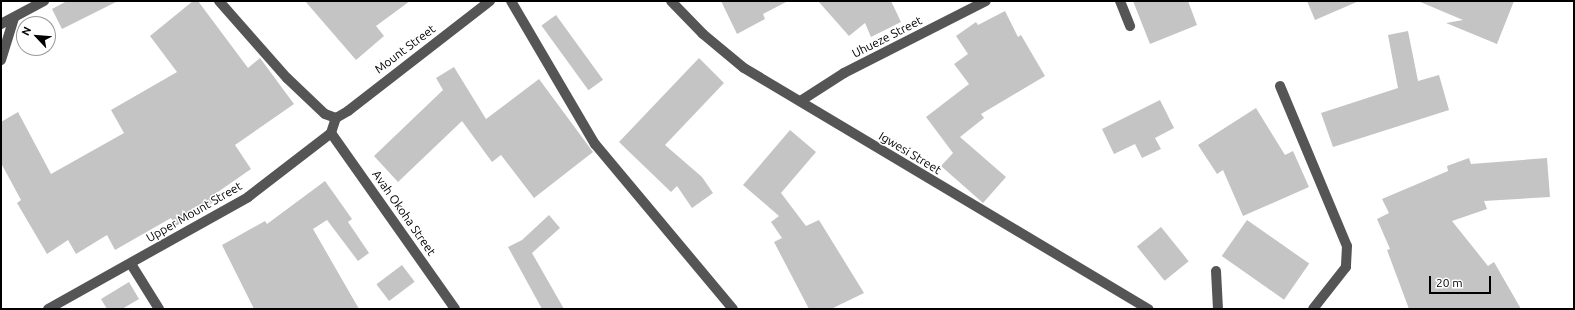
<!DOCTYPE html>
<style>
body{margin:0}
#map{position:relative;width:1575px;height:310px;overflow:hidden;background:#fff;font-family:Ubuntu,sans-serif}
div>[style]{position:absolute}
.building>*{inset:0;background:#c4c4c4;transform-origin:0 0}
.minor>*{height:10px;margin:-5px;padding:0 5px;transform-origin:5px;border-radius:5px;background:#555}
span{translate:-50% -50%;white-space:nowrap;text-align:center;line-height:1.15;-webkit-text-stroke:3px #fff;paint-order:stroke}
.street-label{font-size:12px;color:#000}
.frame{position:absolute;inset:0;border:2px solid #000;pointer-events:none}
.north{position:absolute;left:16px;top:16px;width:40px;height:40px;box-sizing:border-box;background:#fff;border:1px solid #999;border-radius:50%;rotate:296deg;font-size:11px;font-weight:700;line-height:16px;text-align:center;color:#000}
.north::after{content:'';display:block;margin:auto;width:14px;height:18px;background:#000;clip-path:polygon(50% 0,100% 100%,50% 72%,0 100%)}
.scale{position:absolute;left:1429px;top:276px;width:62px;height:18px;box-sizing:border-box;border:2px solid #000;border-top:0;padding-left:5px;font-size:12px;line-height:14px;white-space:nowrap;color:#000;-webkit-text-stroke:3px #fff;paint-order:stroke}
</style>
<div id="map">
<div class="building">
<i style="clip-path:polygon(67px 1px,118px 1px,62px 29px,52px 9px)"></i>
<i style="clip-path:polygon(193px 1px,198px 1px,248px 68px,260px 58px,294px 104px,235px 145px,251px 169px,215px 194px,218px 199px,176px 226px,171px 218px,115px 250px,107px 235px,76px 254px,68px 240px,47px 254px,17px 203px,21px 200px,1px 163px,1px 122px,18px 112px,51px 174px,124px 133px,111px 110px,177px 72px,150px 36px)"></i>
<i style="clip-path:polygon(305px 1px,410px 1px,376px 26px,384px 36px,356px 60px)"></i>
<i style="clip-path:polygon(721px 1px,788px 1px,763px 14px,765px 19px,737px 34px)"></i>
<i style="clip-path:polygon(818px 1px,891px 1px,901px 22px,871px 37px,865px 23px,849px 36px)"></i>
<i style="clip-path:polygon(1133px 1px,1188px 1px,1197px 25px,1150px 44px)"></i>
<i style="clip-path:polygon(1307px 1px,1359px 1px,1315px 20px)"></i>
<i style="clip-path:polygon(1418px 1px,1514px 1px,1497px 44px,1446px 23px,1463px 20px)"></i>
<i style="clip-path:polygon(1005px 11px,1018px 37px,1021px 35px,1045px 76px,981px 114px,984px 118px,960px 137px,1006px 177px,983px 203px,941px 166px,953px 153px,926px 117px,969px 84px,954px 64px,968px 54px,956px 36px,976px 22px,978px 25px)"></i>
<i style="left:556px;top:15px;width:80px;height:18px;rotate:54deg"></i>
<i style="clip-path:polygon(1408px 31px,1418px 81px,1439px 75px,1449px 110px,1333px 147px,1321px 113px,1398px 88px,1388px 35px)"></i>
<i style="clip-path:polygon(699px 58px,724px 83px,665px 145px,702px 177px,713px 193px,692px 208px,677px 186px,671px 192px,619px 142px)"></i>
<i style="clip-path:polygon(454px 67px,486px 119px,539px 79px,593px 152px,534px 198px,501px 155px,492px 162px,462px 121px,398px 182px,374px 156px,443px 90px,436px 78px)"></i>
<i style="clip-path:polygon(1160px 100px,1174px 128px,1155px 138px,1161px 149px,1142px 158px,1135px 144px,1114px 154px,1102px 129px)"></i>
<i style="clip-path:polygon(1256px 108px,1285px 155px,1293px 151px,1309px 187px,1243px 216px,1223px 170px,1217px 174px,1198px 145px)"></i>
<i style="clip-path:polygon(790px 130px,816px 152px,781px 193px,806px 226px,819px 220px,864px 293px,831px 309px,809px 309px,774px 242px,782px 238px,771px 222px,779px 216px,743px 185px)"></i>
<i style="clip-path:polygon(1469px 158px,1471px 164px,1547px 158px,1550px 197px,1484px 201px,1487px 209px,1452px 221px,1488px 266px,1494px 262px,1521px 309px,1409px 309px,1387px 250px,1390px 249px,1377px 219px,1389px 213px,1382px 199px,1448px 171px,1447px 166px)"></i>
<i style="clip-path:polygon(325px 181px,352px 219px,348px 222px,369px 253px,358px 261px,327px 220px,313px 229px,359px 309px,254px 309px,222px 245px,265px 221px,267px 224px)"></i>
<i style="clip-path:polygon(549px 215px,560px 228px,532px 253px,564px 309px,542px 309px,508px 247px,522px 240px)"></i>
<i style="left:1247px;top:220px;width:76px;height:44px;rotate:35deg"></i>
<i style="left:1161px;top:227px;width:44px;height:31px;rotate:51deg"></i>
<i style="left:402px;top:265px;width:21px;height:32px;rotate:53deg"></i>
<i style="clip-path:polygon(129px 282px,139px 299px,122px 309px,107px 309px,101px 299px)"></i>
</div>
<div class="minor">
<i style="left:219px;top:1px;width:103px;rotate:48.6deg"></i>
<i style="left:287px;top:78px;width:52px;rotate:43.5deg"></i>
<i style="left:325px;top:114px;width:12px;rotate:20deg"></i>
<i style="left:511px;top:1px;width:166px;rotate:59.6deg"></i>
<i style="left:595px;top:144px;width:215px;rotate:50.1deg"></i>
<i style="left:671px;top:1px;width:46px;rotate:45.9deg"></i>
<i style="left:703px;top:34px;width:53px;rotate:39.7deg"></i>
<i style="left:744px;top:68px;width:471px;rotate:30.8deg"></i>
<i style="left:1120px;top:1px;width:27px;rotate:68deg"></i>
<i style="left:1px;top:24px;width:49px;rotate:-28.1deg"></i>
<i style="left:1px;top:60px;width:44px;rotate:-72.8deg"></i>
<i style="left:1280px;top:86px;width:173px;rotate:67.3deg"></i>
<i style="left:1347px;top:246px;width:21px;rotate:93deg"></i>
<i style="left:1346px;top:267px;width:53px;rotate:128.2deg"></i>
<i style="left:802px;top:100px;width:50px;rotate:-32.7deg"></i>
<i style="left:844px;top:73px;width:159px;rotate:-26.9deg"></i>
<i style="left:336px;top:118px;width:14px;rotate:-30deg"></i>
<i style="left:348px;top:111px;width:180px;rotate:-37.8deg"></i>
<i style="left:331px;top:133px;width:215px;rotate:54.8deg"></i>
<i style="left:131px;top:264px;width:53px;rotate:58.1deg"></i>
<i style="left:1216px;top:271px;width:38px;rotate:87deg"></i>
<i style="left:48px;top:309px;width:229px;rotate:-29.2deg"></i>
<i style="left:248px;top:197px;width:105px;rotate:-37.6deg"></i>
<i style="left:331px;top:133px;width:16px;rotate:-72deg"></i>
</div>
<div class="street-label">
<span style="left:887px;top:37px;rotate:-27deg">Uhueze Street</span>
<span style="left:405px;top:49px;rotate:-37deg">Mount Street</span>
<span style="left:910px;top:153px;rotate:31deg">Igwesi Street</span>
<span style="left:194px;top:212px;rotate:-30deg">Upper Mount Street</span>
<span style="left:404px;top:213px;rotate:55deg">Avah Okoha Street</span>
</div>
<div class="frame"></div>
<div class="north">N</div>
<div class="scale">20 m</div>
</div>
